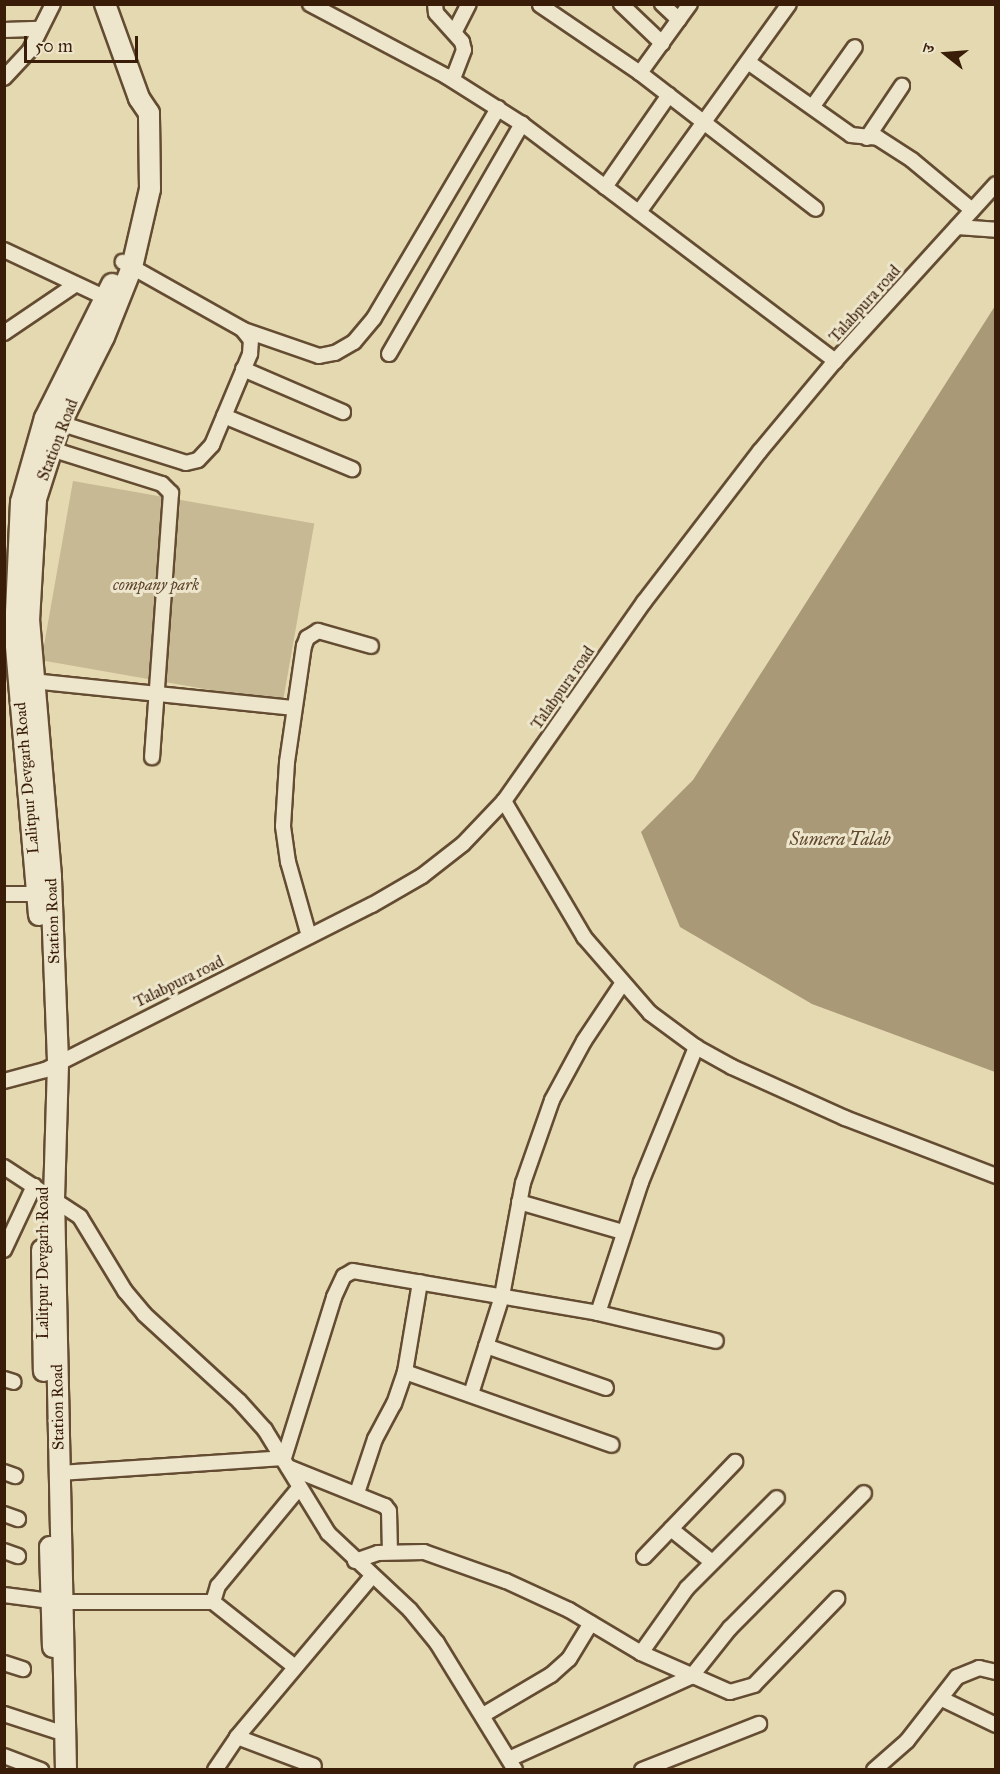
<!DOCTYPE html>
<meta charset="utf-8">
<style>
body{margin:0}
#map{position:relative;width:1000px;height:1774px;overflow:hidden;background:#e4d9b0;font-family:"IM FELL Great Primer","Noto Serif Devanagari",serif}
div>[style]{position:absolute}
.green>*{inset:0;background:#c7b993;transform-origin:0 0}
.water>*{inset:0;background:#a97}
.roads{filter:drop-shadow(2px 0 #644c32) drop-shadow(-2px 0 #644c32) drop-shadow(0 2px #644c32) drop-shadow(0 -2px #644c32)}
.minor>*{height:14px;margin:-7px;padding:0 7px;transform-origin:7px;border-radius:7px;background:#ede6cc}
.secondary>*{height:20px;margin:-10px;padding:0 10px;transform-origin:10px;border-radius:10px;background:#ede6cc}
span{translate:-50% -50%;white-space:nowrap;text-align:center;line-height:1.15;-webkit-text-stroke:6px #ede6cc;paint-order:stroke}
.street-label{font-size:16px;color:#3a1d08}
.park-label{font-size:16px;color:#5d442b;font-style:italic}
.water-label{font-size:18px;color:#61482f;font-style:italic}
.frame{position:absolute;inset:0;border:6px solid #3a1d08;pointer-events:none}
.north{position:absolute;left:916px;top:24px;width:60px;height:60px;-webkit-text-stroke:4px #ede6cc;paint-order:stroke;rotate:287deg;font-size:16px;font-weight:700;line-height:24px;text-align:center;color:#3a1d08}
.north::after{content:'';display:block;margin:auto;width:21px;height:27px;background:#3a1d08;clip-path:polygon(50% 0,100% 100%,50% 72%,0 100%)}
.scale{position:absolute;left:24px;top:36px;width:114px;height:27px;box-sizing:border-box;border:3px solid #3a1d08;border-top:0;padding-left:8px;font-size:18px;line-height:21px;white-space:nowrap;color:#3a1d08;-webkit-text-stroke:4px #ede6cc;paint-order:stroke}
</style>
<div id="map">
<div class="green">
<i style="left:73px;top:481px;width:245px;height:182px;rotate:10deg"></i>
</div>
<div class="water">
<i style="clip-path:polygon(995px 306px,995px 1072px,812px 1004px,680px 927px,641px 832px,693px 780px)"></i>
</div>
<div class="roads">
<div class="minor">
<i style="left:310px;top:4px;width:154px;rotate:27.9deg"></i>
<i style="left:446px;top:76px;width:90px;rotate:32.3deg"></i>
<i style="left:522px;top:124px;width:393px;rotate:37.1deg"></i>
<i style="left:435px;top:4px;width:9px;rotate:84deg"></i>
<i style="left:436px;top:13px;width:39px;rotate:48deg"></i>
<i style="left:462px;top:42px;width:8px;rotate:76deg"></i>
<i style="left:464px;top:50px;width:31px;rotate:111deg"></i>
<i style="left:621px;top:4px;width:57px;rotate:43.6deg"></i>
<i style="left:662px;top:4px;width:23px;rotate:43deg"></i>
<i style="left:540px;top:5px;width:121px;rotate:34.2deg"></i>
<i style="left:640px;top:73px;width:222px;rotate:37.7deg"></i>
<i style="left:4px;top:30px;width:36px;rotate:-2deg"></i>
<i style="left:455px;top:31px;width:30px;rotate:-63deg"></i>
<i style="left:748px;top:62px;width:126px;rotate:35.3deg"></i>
<i style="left:851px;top:135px;width:27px;rotate:6deg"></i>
<i style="left:878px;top:138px;width:40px;rotate:32.9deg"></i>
<i style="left:912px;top:160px;width:78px;rotate:39.8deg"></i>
<i style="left:640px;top:73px;width:85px;rotate:-54.1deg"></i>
<i style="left:4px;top:78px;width:38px;rotate:-47deg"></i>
<i style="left:30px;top:50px;width:51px;rotate:-63.4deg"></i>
<i style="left:813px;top:106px;width:72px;rotate:-54.6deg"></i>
<i style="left:867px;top:138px;width:63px;rotate:-56.1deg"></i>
<i style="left:605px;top:187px;width:112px;rotate:-55.2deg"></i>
<i style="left:639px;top:212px;width:256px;rotate:-54.2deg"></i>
<i style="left:957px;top:227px;width:39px;rotate:4deg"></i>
<i style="left:4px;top:250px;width:113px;rotate:25.2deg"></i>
<i style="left:244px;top:330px;width:79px;rotate:19.1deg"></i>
<i style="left:319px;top:356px;width:16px;rotate:-11deg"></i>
<i style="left:335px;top:353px;width:22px;rotate:-30deg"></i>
<i style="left:354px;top:342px;width:31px;rotate:-50deg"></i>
<i style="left:374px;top:318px;width:244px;rotate:-59.4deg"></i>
<i style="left:4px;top:333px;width:86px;rotate:-34.1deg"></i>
<i style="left:389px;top:354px;width:266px;rotate:-60deg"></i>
<i style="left:243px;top:369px;width:109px;rotate:23.3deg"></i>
<i style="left:224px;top:416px;width:139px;rotate:22.5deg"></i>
<i style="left:53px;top:421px;width:139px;rotate:17.5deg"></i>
<i style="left:186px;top:463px;width:12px;rotate:-14deg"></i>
<i style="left:198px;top:460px;width:21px;rotate:-47deg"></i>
<i style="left:212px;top:445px;width:99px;rotate:-67.3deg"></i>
<i style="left:250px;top:354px;width:14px;rotate:-86deg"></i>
<i style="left:251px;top:340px;width:14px;rotate:-129deg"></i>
<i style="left:242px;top:329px;width:137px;rotate:-150.6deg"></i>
<i style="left:51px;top:449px;width:116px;rotate:17.5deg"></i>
<i style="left:162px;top:484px;width:13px;rotate:45deg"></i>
<i style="left:171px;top:493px;width:265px;rotate:94.1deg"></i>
<i style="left:32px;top:681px;width:262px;rotate:5.9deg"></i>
<i style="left:504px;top:801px;width:158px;rotate:59.5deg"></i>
<i style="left:584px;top:937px;width:101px;rotate:49deg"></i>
<i style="left:650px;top:1013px;width:57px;rotate:36.5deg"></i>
<i style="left:696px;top:1047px;width:41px;rotate:29.1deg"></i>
<i style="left:732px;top:1067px;width:124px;rotate:24.3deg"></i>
<i style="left:845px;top:1118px;width:162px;rotate:21deg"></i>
<i style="left:4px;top:894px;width:35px"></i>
<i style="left:309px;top:936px;width:77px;rotate:-105.8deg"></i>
<i style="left:288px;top:862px;width:36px;rotate:-98deg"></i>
<i style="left:283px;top:826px;width:64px;rotate:-86.4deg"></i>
<i style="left:287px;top:762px;width:117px;rotate:-81.7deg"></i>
<i style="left:304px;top:646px;width:9px;rotate:-69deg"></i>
<i style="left:307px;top:638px;width:13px;rotate:-32deg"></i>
<i style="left:318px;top:631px;width:55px;rotate:15.8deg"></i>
<i style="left:4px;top:1081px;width:42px;rotate:-15deg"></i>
<i style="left:45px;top:1070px;width:366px;rotate:-26.8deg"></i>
<i style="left:372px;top:905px;width:58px;rotate:-30.1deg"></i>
<i style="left:422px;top:876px;width:52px;rotate:-38deg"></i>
<i style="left:463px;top:844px;width:59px;rotate:-46.4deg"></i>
<i style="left:504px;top:801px;width:243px;rotate:-54.9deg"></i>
<i style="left:644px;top:602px;width:190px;rotate:-52.5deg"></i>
<i style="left:760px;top:451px;width:117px;rotate:-50.2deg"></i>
<i style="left:835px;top:361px;width:239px;rotate:-47.7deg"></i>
<i style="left:4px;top:1167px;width:91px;rotate:33.3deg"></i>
<i style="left:80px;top:1217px;width:87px;rotate:58.7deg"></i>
<i style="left:125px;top:1291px;width:30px;rotate:50deg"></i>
<i style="left:144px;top:1314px;width:129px;rotate:42.5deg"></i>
<i style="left:239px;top:1401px;width:39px;rotate:48deg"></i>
<i style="left:265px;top:1430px;width:121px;rotate:58.5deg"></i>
<i style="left:328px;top:1533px;width:112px;rotate:43.2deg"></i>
<i style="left:410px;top:1610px;width:43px;rotate:50.7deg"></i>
<i style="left:437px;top:1643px;width:149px;rotate:58.4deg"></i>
<i style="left:519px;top:1202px;width:108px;rotate:16.1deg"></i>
<i style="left:4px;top:1250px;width:71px;rotate:-64.9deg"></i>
<i style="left:598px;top:1313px;width:138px;rotate:-71.8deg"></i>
<i style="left:641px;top:1182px;width:146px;rotate:-67.8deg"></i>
<i style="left:486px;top:1346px;width:127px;rotate:19.3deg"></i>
<i style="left:405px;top:1372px;width:219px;rotate:19.4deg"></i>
<i style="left:4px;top:1379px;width:10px;rotate:17deg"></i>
<i style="left:471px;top:1394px;width:103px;rotate:-72.4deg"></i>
<i style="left:502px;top:1296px;width:115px;rotate:-79.5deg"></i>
<i style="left:523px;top:1183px;width:88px;rotate:-70.7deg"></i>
<i style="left:552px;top:1100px;width:67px;rotate:-61.5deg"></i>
<i style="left:584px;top:1041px;width:69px;rotate:-56.3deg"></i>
<i style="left:288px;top:1467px;width:105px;rotate:21.9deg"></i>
<i style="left:385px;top:1506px;width:6px;rotate:51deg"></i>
<i style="left:389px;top:1511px;width:40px;rotate:88.6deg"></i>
<i style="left:4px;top:1472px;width:12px;rotate:20deg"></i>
<i style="left:59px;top:1473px;width:225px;rotate:-3.8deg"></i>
<i style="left:284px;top:1458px;width:169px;rotate:-72.7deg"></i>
<i style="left:334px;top:1297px;width:23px;rotate:-65deg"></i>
<i style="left:344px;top:1276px;width:10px;rotate:-29deg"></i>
<i style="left:353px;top:1271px;width:249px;rotate:9.7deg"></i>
<i style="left:598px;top:1313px;width:121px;rotate:13.3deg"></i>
<i style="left:357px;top:1493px;width:57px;rotate:-71.6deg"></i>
<i style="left:375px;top:1439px;width:40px;rotate:-62deg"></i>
<i style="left:394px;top:1404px;width:34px;rotate:-71deg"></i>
<i style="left:405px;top:1372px;width:91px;rotate:-80.5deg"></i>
<i style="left:4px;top:1514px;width:15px;rotate:20deg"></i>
<i style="left:671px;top:1529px;width:53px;rotate:38.8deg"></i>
<i style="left:4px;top:1551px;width:15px;rotate:20deg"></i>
<i style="left:644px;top:1557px;width:132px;rotate:-46.2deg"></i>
<i style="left:355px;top:1561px;width:24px;rotate:-19deg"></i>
<i style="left:378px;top:1553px;width:46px;rotate:-1.2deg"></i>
<i style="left:424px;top:1552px;width:87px;rotate:19.5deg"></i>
<i style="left:506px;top:1581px;width:69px;rotate:24.7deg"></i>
<i style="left:569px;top:1610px;width:84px;rotate:30.8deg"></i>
<i style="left:641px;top:1653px;width:97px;rotate:23.7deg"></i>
<i style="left:730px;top:1692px;width:25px;rotate:-16deg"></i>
<i style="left:754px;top:1685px;width:120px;rotate:-46deg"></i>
<i style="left:4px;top:1595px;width:47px;rotate:7.3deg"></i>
<i style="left:66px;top:1602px;width:147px"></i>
<i style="left:641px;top:1653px;width:80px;rotate:-54.7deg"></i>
<i style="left:687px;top:1588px;width:127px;rotate:-45deg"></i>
<i style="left:4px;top:1663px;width:20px;rotate:18deg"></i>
<i style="left:295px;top:1667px;width:105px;rotate:-141.6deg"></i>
<i style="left:213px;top:1602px;width:17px;rotate:-73deg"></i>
<i style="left:218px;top:1586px;width:127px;rotate:-50.4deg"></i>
<i style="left:942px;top:1699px;width:60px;rotate:25.7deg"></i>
<i style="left:4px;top:1714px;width:55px;rotate:18.1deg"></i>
<i style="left:483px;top:1715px;width:79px;rotate:-30.5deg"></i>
<i style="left:551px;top:1675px;width:24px;rotate:-42deg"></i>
<i style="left:569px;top:1659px;width:42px;rotate:-58.6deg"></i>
<i style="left:237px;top:1737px;width:82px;rotate:20.6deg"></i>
<i style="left:4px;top:1756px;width:40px;rotate:21deg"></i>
<i style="left:509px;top:1759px;width:200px;rotate:-24.3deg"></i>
<i style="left:691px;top:1677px;width:63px;rotate:-51.5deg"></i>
<i style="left:730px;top:1628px;width:190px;rotate:-45.2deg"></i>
<i style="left:215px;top:1770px;width:40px;rotate:-56deg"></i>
<i style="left:237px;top:1737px;width:210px;rotate:-50deg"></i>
<i style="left:642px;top:1770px;width:126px;rotate:-21.5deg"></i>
<i style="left:874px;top:1770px;width:44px;rotate:-41.3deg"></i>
<i style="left:907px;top:1741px;width:81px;rotate:-52deg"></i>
<i style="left:957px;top:1677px;width:24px;rotate:-22deg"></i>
<i style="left:979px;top:1668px;width:17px;rotate:13deg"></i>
</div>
<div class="secondary">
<i style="left:39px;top:915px;width:282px;rotate:-94.9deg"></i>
<i style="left:15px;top:634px;width:132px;rotate:-87.4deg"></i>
<i style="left:21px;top:502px;width:87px;rotate:-74.1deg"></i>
<i style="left:45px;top:418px;width:150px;rotate:-63.4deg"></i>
<i style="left:42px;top:1250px;width:121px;rotate:89.1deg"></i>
<i style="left:50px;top:1547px;width:100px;rotate:88.3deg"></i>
<i style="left:66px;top:1770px;width:571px;rotate:-91.2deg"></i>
<i style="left:54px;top:1199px;width:138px;rotate:-88.3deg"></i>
<i style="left:58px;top:1061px;width:185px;rotate:-92.2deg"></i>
<i style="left:51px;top:876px;width:256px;rotate:-94.9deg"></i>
<i style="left:29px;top:621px;width:122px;rotate:-86.7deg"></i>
<i style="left:36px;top:499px;width:79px;rotate:-72.3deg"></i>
<i style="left:60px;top:424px;width:97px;rotate:-63.2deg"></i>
<i style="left:104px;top:337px;width:75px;rotate:-68.2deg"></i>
<i style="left:132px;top:267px;width:80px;rotate:-77deg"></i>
<i style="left:150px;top:189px;width:76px;rotate:-90.8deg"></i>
<i style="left:149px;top:113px;width:18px;rotate:-124deg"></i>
<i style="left:139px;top:98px;width:100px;rotate:-109.9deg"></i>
</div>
</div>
<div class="street-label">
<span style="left:865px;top:304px;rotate:-48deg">Talabpura road</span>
<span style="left:58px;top:440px;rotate:-69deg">Station Road</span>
<span style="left:563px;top:688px;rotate:-55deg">Talabpura road</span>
<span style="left:27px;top:778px;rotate:-95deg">Lalitpur Devgarh Road</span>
<span style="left:53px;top:921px;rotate:-92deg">Station Road</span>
<span style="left:179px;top:982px;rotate:-26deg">Talabpura road</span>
<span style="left:43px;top:1263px;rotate:-90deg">Lalitpur Devgarh Road</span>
<span style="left:58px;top:1407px;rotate:-91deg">Station Road</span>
</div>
<div class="park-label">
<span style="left:156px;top:585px">company park</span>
</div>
<div class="water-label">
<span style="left:840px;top:839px">Sumera Talab</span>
</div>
<div class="frame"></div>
<div class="north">उ</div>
<div class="scale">50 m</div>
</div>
